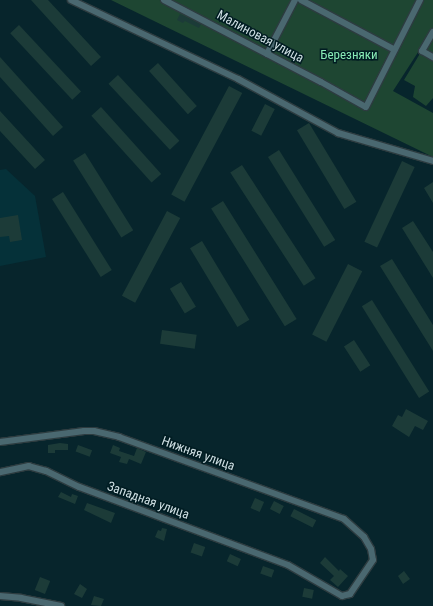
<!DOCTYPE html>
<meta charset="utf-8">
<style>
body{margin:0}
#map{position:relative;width:433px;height:606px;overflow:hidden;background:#07252c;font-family:"Roboto Condensed",sans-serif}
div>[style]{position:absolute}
.built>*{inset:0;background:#053139}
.green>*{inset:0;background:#1e4632}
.building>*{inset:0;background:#1c3b38;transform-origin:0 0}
.roads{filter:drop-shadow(1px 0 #2d3c40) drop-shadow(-1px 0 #2d3c40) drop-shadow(0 1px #2d3c40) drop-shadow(0 -1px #2d3c40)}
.minor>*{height:6px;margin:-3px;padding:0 3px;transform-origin:3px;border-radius:3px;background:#4a6870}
span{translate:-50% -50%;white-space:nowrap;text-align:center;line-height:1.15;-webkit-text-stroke:3px #001c22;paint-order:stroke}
.street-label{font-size:13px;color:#cedfe3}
.park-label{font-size:13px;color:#87eab5}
</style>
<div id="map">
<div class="built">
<i style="clip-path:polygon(6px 169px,35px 196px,46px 257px,0 266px,0 170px)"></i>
</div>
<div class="green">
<i style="clip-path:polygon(111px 0,433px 0,433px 29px,393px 91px,433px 113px,433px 157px)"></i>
<i style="clip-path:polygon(433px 32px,433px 98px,426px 106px,413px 97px,415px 86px,404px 80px)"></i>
</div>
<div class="building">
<i style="clip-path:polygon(31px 0,48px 0,101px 57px,91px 66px)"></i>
<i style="clip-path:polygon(180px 14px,201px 24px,199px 28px,185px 21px,183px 23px,177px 20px)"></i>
<i style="clip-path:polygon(235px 23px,250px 29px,247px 36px,232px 29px)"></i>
<i style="left:19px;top:25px;width:91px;height:12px;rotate:47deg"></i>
<i style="clip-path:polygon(0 57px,63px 127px,53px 136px,0 77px)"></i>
<i style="left:158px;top:63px;width:58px;height:12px;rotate:48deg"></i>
<i style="left:118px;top:75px;width:90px;height:13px;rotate:47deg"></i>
<i style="left:229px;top:86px;width:15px;height:123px;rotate:28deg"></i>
<i style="left:265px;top:104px;width:11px;height:30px;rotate:27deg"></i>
<i style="left:101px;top:107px;width:90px;height:13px;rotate:48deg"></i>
<i style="clip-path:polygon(0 111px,45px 160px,35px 169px,0 131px)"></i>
<i style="left:309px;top:123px;width:92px;height:14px;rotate:59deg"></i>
<i style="left:279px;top:150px;width:106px;height:13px;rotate:58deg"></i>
<i style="left:85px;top:153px;width:91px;height:14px;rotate:58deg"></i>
<i style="left:402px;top:161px;width:14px;height:89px;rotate:25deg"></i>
<i style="left:242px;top:165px;width:135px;height:14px;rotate:57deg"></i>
<i style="clip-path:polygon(433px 182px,433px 203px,424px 188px)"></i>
<i style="left:63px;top:192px;width:92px;height:13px;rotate:58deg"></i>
<i style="left:223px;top:201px;width:139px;height:14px;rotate:58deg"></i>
<i style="left:167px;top:211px;width:15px;height:96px;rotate:28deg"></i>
<i style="clip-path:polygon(18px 215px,22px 240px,10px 242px,9px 236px,0 237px,0 218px)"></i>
<i style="clip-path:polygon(413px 221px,433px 252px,433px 278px,402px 228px)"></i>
<i style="left:202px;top:241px;width:92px;height:14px;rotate:59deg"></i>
<i style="clip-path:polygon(392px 259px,433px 325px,433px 351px,380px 266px)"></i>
<i style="left:348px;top:264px;width:16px;height:79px;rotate:27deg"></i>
<i style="left:181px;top:282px;width:29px;height:13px;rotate:59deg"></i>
<i style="left:372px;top:300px;width:108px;height:12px;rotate:58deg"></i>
<i style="left:162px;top:330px;width:35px;height:14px;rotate:8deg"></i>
<i style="left:354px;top:340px;width:30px;height:12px;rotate:57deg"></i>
<i style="clip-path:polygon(406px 409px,428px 421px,423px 430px,415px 426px,409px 437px,392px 426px,398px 415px,402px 417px)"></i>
<i style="clip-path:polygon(60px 443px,68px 444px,68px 450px,55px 450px,55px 453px,48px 453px,48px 445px)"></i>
<i style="left:78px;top:445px;width:15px;height:7px;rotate:20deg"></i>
<i style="clip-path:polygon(113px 445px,120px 448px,119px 451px,134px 456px,137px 448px,146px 452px,141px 464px,129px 459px,127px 464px,119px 462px,121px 457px,110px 453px)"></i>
<i style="clip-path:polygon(61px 492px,71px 497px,72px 494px,78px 496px,75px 504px,58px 497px)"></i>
<i style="left:255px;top:498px;width:10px;height:11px;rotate:24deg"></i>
<i style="left:274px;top:501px;width:11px;height:9px;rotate:27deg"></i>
<i style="clip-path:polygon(87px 503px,115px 513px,111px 523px,84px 510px)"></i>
<i style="left:294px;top:509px;width:25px;height:8px;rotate:27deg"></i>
<i style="clip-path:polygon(162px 528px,167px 529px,164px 541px,155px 537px,158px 530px,161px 531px)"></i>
<i style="left:194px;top:543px;width:12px;height:10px;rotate:20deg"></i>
<i style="left:230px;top:554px;width:12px;height:8px;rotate:24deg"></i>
<i style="clip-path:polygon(325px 557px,339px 571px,340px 569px,348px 576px,338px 587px,330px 580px,334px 576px,320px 563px)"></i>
<i style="left:263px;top:566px;width:12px;height:8px;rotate:20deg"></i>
<i style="clip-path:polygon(404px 571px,410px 579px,403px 584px,398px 576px)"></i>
<i style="left:40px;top:577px;width:11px;height:14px;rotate:22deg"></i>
<i style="clip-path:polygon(80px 584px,87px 589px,82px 598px,74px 594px)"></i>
<i style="left:304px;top:588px;width:10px;height:9px;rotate:11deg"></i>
<i style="clip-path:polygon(94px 596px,104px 599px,101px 606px,91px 605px)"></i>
</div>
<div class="roads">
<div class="minor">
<i style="left:71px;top:0;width:185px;rotate:25.3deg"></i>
<i style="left:238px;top:79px;width:114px;rotate:28.4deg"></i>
<i style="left:338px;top:133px;width:99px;rotate:16.4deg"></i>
<i style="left:164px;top:0;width:177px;rotate:27.6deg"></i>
<i style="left:321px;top:82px;width:51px;rotate:29.1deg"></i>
<i style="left:366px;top:107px;width:120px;rotate:-63.2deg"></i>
<i style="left:301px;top:0;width:106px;rotate:28deg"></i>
<i style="left:433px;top:32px;width:22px;rotate:120deg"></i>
<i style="left:422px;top:51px;width:13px;rotate:29deg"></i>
<i style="left:267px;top:54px;width:61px;rotate:-62.6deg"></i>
<i style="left:0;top:442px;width:85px;rotate:-7.5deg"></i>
<i style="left:84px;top:431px;width:10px"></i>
<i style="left:94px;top:431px;width:26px;rotate:13deg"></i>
<i style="left:119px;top:437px;width:239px;rotate:20deg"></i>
<i style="left:344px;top:519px;width:27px;rotate:42deg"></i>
<i style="left:364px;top:537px;width:14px;rotate:60deg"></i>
<i style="left:371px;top:549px;width:11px;rotate:80deg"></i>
<i style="left:373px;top:560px;width:41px;rotate:124.1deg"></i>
<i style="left:350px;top:594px;width:8px;rotate:166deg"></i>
<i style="left:342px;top:596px;width:62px;rotate:-150.1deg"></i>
<i style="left:288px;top:565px;width:223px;rotate:-159.5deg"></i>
<i style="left:79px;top:487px;width:37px;rotate:-154deg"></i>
<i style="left:46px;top:471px;width:18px;rotate:-164deg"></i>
<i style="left:29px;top:466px;width:30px;rotate:168deg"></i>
<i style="left:0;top:596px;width:21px;rotate:5deg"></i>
<i style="left:21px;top:598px;width:41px;rotate:11.3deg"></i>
</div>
</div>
<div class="street-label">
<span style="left:260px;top:37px;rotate:28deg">Малиновая улица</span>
<span style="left:198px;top:454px;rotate:20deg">Нижняя улица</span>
<span style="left:148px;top:501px;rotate:20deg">Западная улица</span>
</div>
<div class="park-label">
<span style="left:349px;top:55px">Березняки</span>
</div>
</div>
